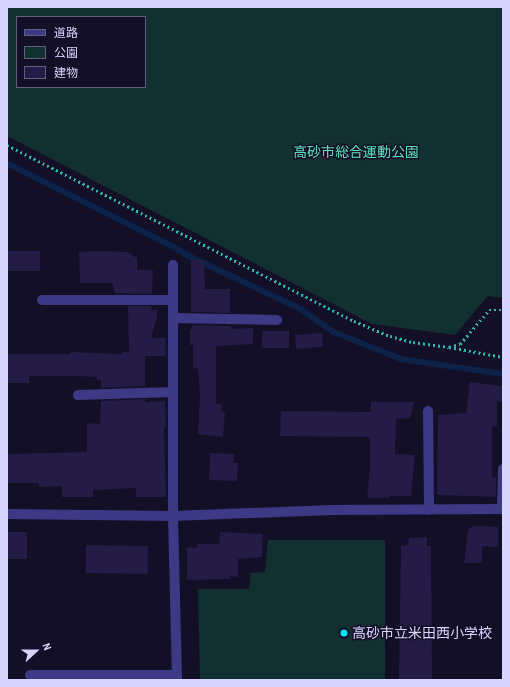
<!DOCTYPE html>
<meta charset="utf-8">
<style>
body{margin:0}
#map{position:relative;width:510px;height:687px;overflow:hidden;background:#130f26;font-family:"Archivo Narrow","Noto Sans JP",sans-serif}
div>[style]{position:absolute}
.green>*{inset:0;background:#12302f}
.stream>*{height:5.5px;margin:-2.75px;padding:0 2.75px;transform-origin:2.75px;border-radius:2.75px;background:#0c2248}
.building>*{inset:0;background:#241b47;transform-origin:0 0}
.path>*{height:2.5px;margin-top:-1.25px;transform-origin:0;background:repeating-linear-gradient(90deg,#2fb8b0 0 2px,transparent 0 5px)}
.street>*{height:10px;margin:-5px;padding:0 5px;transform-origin:5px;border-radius:5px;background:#3d3a85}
.dots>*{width:11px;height:11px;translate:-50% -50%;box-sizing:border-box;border:2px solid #130f26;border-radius:50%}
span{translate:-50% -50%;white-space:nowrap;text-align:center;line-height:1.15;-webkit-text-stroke:3px #130f26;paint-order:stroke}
.park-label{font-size:14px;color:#5fe0c0}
.poi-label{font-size:14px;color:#d9d4ff}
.left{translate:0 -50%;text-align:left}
.frame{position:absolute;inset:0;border:8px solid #d9d4ff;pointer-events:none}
.legend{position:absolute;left:16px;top:16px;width:130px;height:72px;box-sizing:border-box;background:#130f26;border:1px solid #625e7d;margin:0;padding:5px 7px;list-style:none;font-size:12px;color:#d9d4ff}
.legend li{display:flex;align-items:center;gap:8px;height:20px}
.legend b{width:20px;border:1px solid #625e7d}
.north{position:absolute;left:16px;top:631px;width:40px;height:40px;-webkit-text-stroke:3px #130f26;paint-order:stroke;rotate:69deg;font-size:11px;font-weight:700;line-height:16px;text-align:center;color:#d9d4ff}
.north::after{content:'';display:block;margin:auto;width:14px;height:18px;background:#d9d4ff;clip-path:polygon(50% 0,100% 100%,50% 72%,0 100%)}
</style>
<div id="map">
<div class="green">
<i style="clip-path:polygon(evenodd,7px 7px,503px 7px,503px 298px,488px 296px,455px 335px,372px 324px,7px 136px,7px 7px,17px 17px,145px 17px,145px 87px,17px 87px,17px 17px)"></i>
<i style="clip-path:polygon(268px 540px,385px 540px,385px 680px,200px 680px,198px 589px,249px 589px,251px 573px,265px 572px)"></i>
</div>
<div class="stream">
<i style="left:7px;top:163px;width:182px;rotate:26.7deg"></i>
<i style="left:170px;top:245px;width:22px;rotate:30deg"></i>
<i style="left:189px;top:256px;width:124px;rotate:25.3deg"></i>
<i style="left:301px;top:309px;width:40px;rotate:34.9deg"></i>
<i style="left:334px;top:332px;width:72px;rotate:21.9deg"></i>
<i style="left:401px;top:359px;width:103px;rotate:8.4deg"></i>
</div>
<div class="building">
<i style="left:7px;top:251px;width:33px;height:20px"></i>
<i style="clip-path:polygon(100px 251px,127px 252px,137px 258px,137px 270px,153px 270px,152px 294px,115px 293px,112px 283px,80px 283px,79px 252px)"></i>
<i style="clip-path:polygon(191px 260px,204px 260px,205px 289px,230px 289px,230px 313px,191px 312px)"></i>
<i style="clip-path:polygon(128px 306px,152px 306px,151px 310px,157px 310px,157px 318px,151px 338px,166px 338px,165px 356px,145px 356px,145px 386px,101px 388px,101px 380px,97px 380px,97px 377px,76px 376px,29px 376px,29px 383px,7px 383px,7px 354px,71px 354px,71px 352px,123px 354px,123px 352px,129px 352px)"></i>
<i style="clip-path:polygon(192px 325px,231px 326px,231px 329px,253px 328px,253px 344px,216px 346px,216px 404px,221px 404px,221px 411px,225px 413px,223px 437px,198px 434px,200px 395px,198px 369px,193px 368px,193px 345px,190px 345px,190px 329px,192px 329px)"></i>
<i style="left:289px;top:331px;width:17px;height:27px;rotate:90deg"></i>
<i style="left:322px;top:333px;width:14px;height:27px;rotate:86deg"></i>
<i style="clip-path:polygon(470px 382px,502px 386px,503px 402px,497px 401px,497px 426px,492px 427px,492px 477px,496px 477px,496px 497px,437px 495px,438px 415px,466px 413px)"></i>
<i style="clip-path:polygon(145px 399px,145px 402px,165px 401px,166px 427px,164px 427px,166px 497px,136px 497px,136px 488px,93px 490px,93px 497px,62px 497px,62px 486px,39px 487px,39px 483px,7px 483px,7px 454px,87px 452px,87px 423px,100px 424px,101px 401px)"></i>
<i style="clip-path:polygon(371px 402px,414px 402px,410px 418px,396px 419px,395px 454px,415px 455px,411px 496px,389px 496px,389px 498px,367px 498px,370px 467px,370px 437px,280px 436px,281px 411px,371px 412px)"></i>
<i style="clip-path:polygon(210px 453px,234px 454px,233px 463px,238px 463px,237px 481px,209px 480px)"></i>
<i style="clip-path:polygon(475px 526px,498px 527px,498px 547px,482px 546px,482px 563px,464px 563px,468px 529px)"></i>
<i style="left:7px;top:532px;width:20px;height:27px"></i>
<i style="clip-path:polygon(220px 532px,263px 534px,262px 557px,238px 559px,238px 577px,230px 576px,230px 579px,187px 580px,187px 547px,197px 548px,197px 544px,219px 544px)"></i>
<i style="clip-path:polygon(427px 537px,427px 546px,431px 546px,432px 680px,399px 680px,401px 546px,408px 545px,409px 538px)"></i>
<i style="left:86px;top:545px;width:62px;height:28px;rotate:1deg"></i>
</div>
<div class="path">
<i style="left:7px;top:145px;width:389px;rotate:26.9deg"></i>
<i style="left:354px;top:321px;width:39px;rotate:23deg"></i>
<i style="left:390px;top:336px;width:24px;rotate:15deg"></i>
<i style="left:413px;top:342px;width:36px;rotate:8deg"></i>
<i style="left:449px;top:347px;width:11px;rotate:-15deg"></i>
<i style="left:460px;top:344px;width:45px;rotate:-49.5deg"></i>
<i style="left:489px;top:310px;width:14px"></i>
<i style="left:449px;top:347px;width:55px;rotate:10.5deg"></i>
</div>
<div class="street">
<i style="left:173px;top:265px;width:251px;rotate:90deg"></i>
<i style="left:173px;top:516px;width:164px;rotate:88.6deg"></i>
<i style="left:42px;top:300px;width:131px"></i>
<i style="left:173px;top:318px;width:104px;rotate:1.1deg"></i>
<i style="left:78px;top:395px;width:95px;rotate:-1.8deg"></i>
<i style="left:428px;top:411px;width:99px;rotate:89.4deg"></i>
<i style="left:502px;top:509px;width:40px;rotate:-88.6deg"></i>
<i style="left:7px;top:514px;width:166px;rotate:0.7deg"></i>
<i style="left:173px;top:516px;width:159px;rotate:-2.2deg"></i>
<i style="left:332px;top:510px;width:171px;rotate:-0.3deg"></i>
<i style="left:30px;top:675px;width:147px"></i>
</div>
<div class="dots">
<i style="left:344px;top:633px;background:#00e5ff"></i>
</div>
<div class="park-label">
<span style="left:356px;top:152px">高砂市総合運動公園</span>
</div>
<div class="poi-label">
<span class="left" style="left:352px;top:633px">高砂市立米田西小学校</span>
</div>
<div class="frame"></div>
<ul class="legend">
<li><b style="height:5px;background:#3d3a85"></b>道路</li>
<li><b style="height:11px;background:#12302f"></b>公園</li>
<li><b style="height:11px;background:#241b47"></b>建物</li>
</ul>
<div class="north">N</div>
</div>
